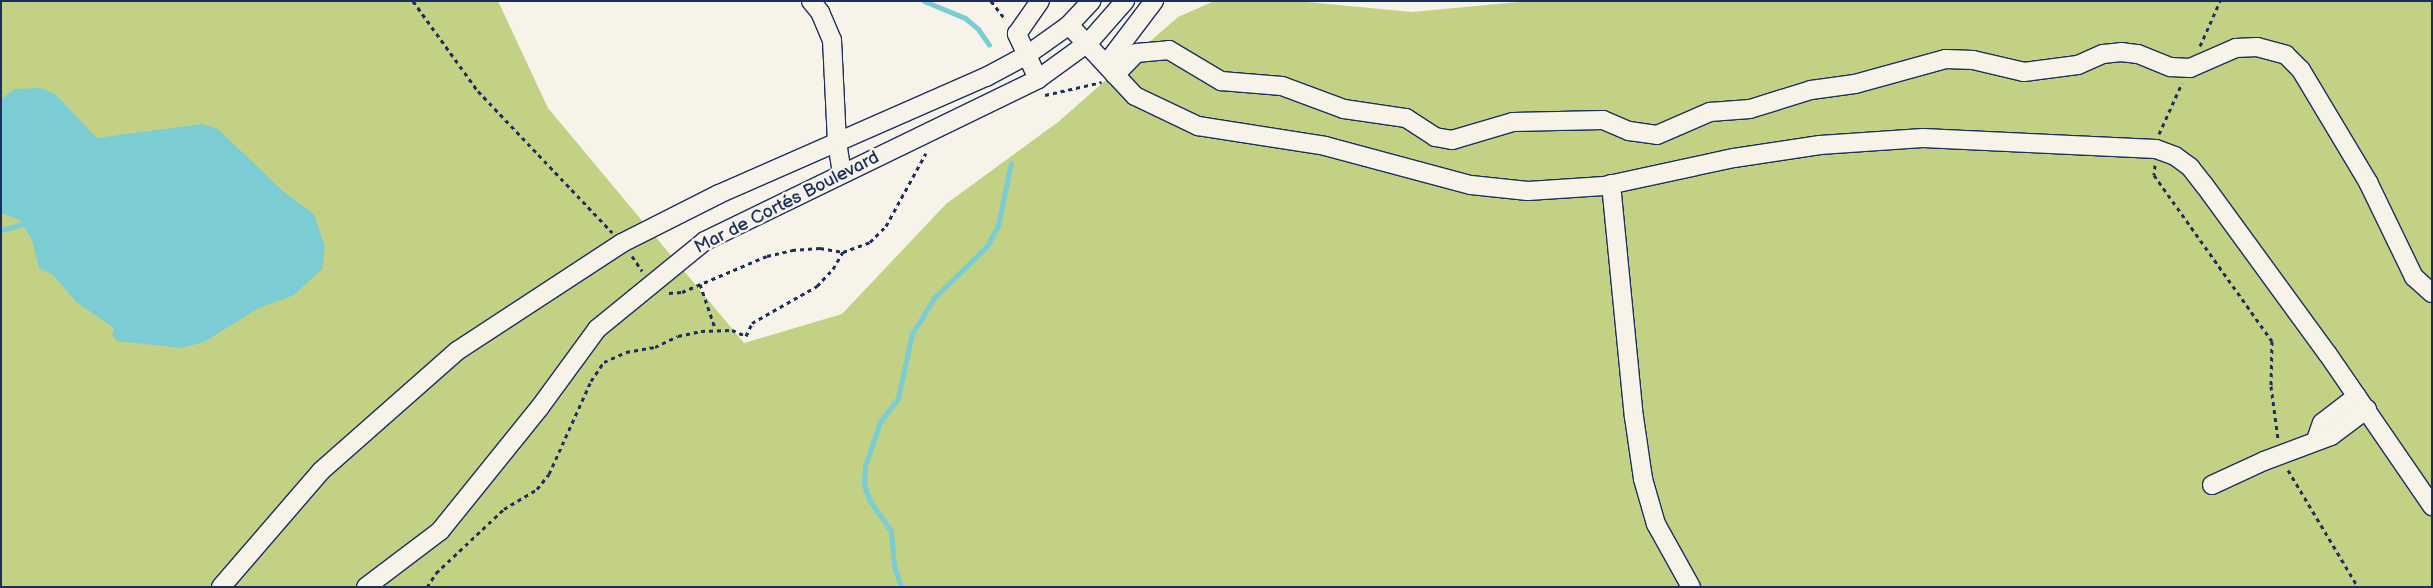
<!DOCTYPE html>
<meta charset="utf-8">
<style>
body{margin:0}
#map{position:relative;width:2433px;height:588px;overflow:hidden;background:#f7f3e8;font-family:"Balsamiq Sans",sans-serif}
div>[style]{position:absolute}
.green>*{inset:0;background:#c3d185}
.water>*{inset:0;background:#7bcdd3}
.stream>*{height:5px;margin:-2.5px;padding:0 2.5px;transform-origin:2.5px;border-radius:2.5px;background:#7bcdd3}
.path>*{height:3px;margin-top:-1.5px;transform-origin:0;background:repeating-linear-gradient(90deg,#1b2f5e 0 4px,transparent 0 8px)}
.roads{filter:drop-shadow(1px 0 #1b2f5e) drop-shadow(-1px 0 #1b2f5e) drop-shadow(0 1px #1b2f5e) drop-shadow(0 -1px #1b2f5e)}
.minor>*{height:18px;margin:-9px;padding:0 9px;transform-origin:9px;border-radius:9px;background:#f7f3e8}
span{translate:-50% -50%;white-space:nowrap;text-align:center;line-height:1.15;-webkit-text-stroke:5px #f7f3e8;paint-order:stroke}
.street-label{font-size:18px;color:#1b2f5e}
.frame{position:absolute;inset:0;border:2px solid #1b2f5e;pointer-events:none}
</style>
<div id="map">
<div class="green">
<i style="clip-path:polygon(1px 1px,498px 1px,548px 108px,744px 343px,842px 314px,946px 204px,1058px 122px,1178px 17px,1212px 2px,1297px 1px,1412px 12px,1528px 1px,2432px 1px,2432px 587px,1px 587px)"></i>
</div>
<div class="water">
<i style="clip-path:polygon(40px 88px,55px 94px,97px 138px,202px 124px,218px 129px,284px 192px,314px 214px,325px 247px,322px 269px,294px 295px,259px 308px,204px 342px,181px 348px,117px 341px,112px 335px,114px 328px,76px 302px,53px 275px,39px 268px,32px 240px,21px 221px,1px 213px,1px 99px,15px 89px)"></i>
</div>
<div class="stream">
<i style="left:924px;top:1px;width:44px;rotate:22.5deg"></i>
<i style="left:965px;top:18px;width:17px;rotate:40deg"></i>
<i style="left:978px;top:29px;width:19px;rotate:55deg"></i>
<i style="left:1px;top:230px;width:24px;rotate:-15deg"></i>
<i style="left:901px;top:587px;width:22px;rotate:-108deg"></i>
<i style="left:894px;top:566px;width:35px;rotate:-95deg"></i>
<i style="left:891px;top:531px;width:37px;rotate:-125deg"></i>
<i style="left:870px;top:501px;width:17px;rotate:-111deg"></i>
<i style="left:864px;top:485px;width:19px;rotate:-87deg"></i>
<i style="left:865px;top:466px;width:46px;rotate:-71.2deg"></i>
<i style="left:880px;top:422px;width:30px;rotate:-53deg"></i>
<i style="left:898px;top:398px;width:66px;rotate:-77.7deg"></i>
<i style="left:912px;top:334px;width:42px;rotate:-58.6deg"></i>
<i style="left:934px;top:298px;width:74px;rotate:-44.5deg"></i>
<i style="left:987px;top:246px;width:24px;rotate:-62deg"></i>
<i style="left:998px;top:225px;width:63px;rotate:-78.2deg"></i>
</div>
<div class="path">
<i style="left:413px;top:1px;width:111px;rotate:54.2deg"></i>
<i style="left:478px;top:91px;width:195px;rotate:46.5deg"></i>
<i style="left:991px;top:1px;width:24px;rotate:52deg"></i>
<i style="left:2200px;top:46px;width:49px;rotate:-66deg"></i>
<i style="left:1045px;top:95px;width:58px;rotate:-12.8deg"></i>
<i style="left:2159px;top:134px;width:56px;rotate:-65.7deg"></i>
<i style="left:2155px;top:165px;width:10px;rotate:96deg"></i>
<i style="left:2154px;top:175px;width:204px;rotate:54.6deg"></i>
<i style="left:2272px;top:341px;width:45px;rotate:91.3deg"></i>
<i style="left:2271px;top:386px;width:53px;rotate:82.5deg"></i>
<i style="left:632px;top:256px;width:18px;rotate:56deg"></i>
<i style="left:700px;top:284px;width:46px;rotate:71.2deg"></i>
<i style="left:669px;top:293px;width:13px;rotate:-4deg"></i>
<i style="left:682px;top:292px;width:92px;rotate:-23deg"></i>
<i style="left:767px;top:256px;width:26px;rotate:-13deg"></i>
<i style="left:792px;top:250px;width:28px;rotate:-4deg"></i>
<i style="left:820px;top:248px;width:23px;rotate:10deg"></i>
<i style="left:2288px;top:470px;width:136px;rotate:59.1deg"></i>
<i style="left:427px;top:587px;width:17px;rotate:-57deg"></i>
<i style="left:436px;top:573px;width:93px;rotate:-43.3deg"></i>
<i style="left:504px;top:509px;width:39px;rotate:-31deg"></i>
<i style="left:537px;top:489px;width:19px;rotate:-51deg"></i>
<i style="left:549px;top:474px;width:102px;rotate:-65.7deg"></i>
<i style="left:591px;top:381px;width:23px;rotate:-56deg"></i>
<i style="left:604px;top:362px;width:24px;rotate:-24deg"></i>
<i style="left:626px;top:352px;width:29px;rotate:-10deg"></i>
<i style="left:655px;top:347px;width:25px;rotate:-26deg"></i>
<i style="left:678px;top:336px;width:24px;rotate:-12deg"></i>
<i style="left:701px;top:331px;width:31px;rotate:-2deg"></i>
<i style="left:732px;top:330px;width:15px;rotate:23deg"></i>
<i style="left:746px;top:336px;width:14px;rotate:-65deg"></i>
<i style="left:752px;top:323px;width:75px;rotate:-29.6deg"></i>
<i style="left:817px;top:286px;width:23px;rotate:-47deg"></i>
<i style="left:833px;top:269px;width:20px;rotate:-60deg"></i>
<i style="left:843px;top:252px;width:29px;rotate:-20deg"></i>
<i style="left:870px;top:242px;width:23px;rotate:-45deg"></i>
<i style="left:886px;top:226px;width:83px;rotate:-61.3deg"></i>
</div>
<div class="roads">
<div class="minor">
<i style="left:811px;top:1px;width:14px;rotate:51deg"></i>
<i style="left:820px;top:12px;width:30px;rotate:67deg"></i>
<i style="left:832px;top:40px;width:102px;rotate:87.2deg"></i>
<i style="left:837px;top:142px;width:30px;rotate:81deg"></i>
<i style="left:1069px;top:25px;width:97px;rotate:47.1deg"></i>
<i style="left:1135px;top:96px;width:70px;rotate:25.5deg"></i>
<i style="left:1198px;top:126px;width:129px;rotate:8.9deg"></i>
<i style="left:1325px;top:146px;width:151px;rotate:15deg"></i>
<i style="left:1471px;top:185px;width:57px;rotate:6deg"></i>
<i style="left:1528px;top:191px;width:76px;rotate:-3.8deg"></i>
<i style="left:1604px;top:186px;width:133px;rotate:-12.2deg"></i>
<i style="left:1734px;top:158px;width:87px;rotate:-8.6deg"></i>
<i style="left:1820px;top:145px;width:103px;rotate:-3.9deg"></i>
<i style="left:1923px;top:138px;width:233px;rotate:2.7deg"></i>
<i style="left:2156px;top:149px;width:20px;rotate:20deg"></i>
<i style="left:2175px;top:156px;width:19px;rotate:36deg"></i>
<i style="left:2190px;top:167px;width:24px;rotate:52deg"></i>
<i style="left:2205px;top:186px;width:207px;rotate:53.9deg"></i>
<i style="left:2327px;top:353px;width:186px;rotate:55.5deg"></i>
<i style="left:1107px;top:63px;width:78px;rotate:-52.8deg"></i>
<i style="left:1115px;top:75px;width:30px;rotate:-46deg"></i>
<i style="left:1136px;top:53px;width:33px;rotate:-5deg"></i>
<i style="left:1169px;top:50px;width:61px;rotate:30.8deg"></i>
<i style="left:1221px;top:81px;width:61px;rotate:4.7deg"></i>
<i style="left:1282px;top:86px;width:66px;rotate:20.4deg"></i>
<i style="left:1344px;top:109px;width:63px;rotate:8.3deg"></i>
<i style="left:1406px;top:118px;width:35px;rotate:33deg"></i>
<i style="left:1435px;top:137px;width:17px;rotate:10deg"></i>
<i style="left:1452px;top:140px;width:64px;rotate:-16.4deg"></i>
<i style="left:1513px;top:122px;width:90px;rotate:-1.3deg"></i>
<i style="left:1603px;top:120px;width:28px;rotate:23deg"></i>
<i style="left:1629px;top:131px;width:28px;rotate:8deg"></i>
<i style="left:1657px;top:135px;width:58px;rotate:-23.5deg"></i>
<i style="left:1710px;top:112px;width:40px;rotate:-4.3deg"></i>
<i style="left:1750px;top:109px;width:64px;rotate:-17.3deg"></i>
<i style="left:1811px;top:90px;width:44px;rotate:-7.8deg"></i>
<i style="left:1855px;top:84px;width:94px;rotate:-15.4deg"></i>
<i style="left:1946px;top:59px;width:27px;rotate:2deg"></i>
<i style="left:1973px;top:60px;width:52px;rotate:13.2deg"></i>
<i style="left:2024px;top:72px;width:54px;rotate:-7.4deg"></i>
<i style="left:2078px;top:65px;width:27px;rotate:-24deg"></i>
<i style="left:2103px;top:54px;width:18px;rotate:-6deg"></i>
<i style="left:2121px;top:52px;width:17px;rotate:7deg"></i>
<i style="left:2138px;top:54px;width:35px;rotate:22deg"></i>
<i style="left:2171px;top:67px;width:19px;rotate:3deg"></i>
<i style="left:2190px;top:68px;width:50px;rotate:-23.5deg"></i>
<i style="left:2236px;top:48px;width:21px;rotate:-3deg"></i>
<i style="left:2257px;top:47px;width:30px;rotate:15deg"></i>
<i style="left:2286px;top:55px;width:21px;rotate:45deg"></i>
<i style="left:2301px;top:70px;width:131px;rotate:59.1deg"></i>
<i style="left:2368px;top:182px;width:106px;rotate:64.2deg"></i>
<i style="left:2414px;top:277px;width:24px;rotate:42deg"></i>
<i style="left:1038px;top:79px;width:50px;rotate:-115deg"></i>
<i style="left:1017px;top:34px;width:40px;rotate:-55.1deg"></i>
<i style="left:1611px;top:184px;width:234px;rotate:84.4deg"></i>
<i style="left:1634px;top:417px;width:63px;rotate:81.7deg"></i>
<i style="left:1643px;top:479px;width:47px;rotate:73.9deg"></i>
<i style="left:1656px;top:524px;width:72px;rotate:60.9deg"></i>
<i style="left:2316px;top:440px;width:18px;rotate:-71deg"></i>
<i style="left:2322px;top:423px;width:44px;rotate:-37.6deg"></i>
<i style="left:2212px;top:485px;width:57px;rotate:-24.8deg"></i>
<i style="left:2264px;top:461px;width:72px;rotate:-20.5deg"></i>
<i style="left:2331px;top:436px;width:45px;rotate:-36.9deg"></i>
<i style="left:221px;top:587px;width:153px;rotate:-49.2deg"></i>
<i style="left:321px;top:471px;width:181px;rotate:-41.4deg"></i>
<i style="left:457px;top:351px;width:197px;rotate:-33.2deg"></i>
<i style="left:622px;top:243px;width:109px;rotate:-26.8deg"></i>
<i style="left:719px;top:194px;width:292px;rotate:-23.7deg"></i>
<i style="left:986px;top:77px;width:47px;rotate:-28.2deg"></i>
<i style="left:1027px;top:55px;width:52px;rotate:-35.5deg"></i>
<i style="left:1069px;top:25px;width:33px;rotate:-47deg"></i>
<i style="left:366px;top:587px;width:93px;rotate:-37.1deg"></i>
<i style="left:440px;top:531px;width:159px;rotate:-51.1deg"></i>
<i style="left:540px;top:407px;width:97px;rotate:-53.8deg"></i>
<i style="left:597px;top:329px;width:139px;rotate:-39.2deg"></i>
<i style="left:705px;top:241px;width:370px;rotate:-25.9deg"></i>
<i style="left:1038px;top:79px;width:63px;rotate:-36deg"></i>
<i style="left:1089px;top:42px;width:55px;rotate:-48.7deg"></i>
</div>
</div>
<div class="street-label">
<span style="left:787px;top:203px;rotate:-27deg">Mar de Cortés Boulevard</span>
</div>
<div class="frame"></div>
</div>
